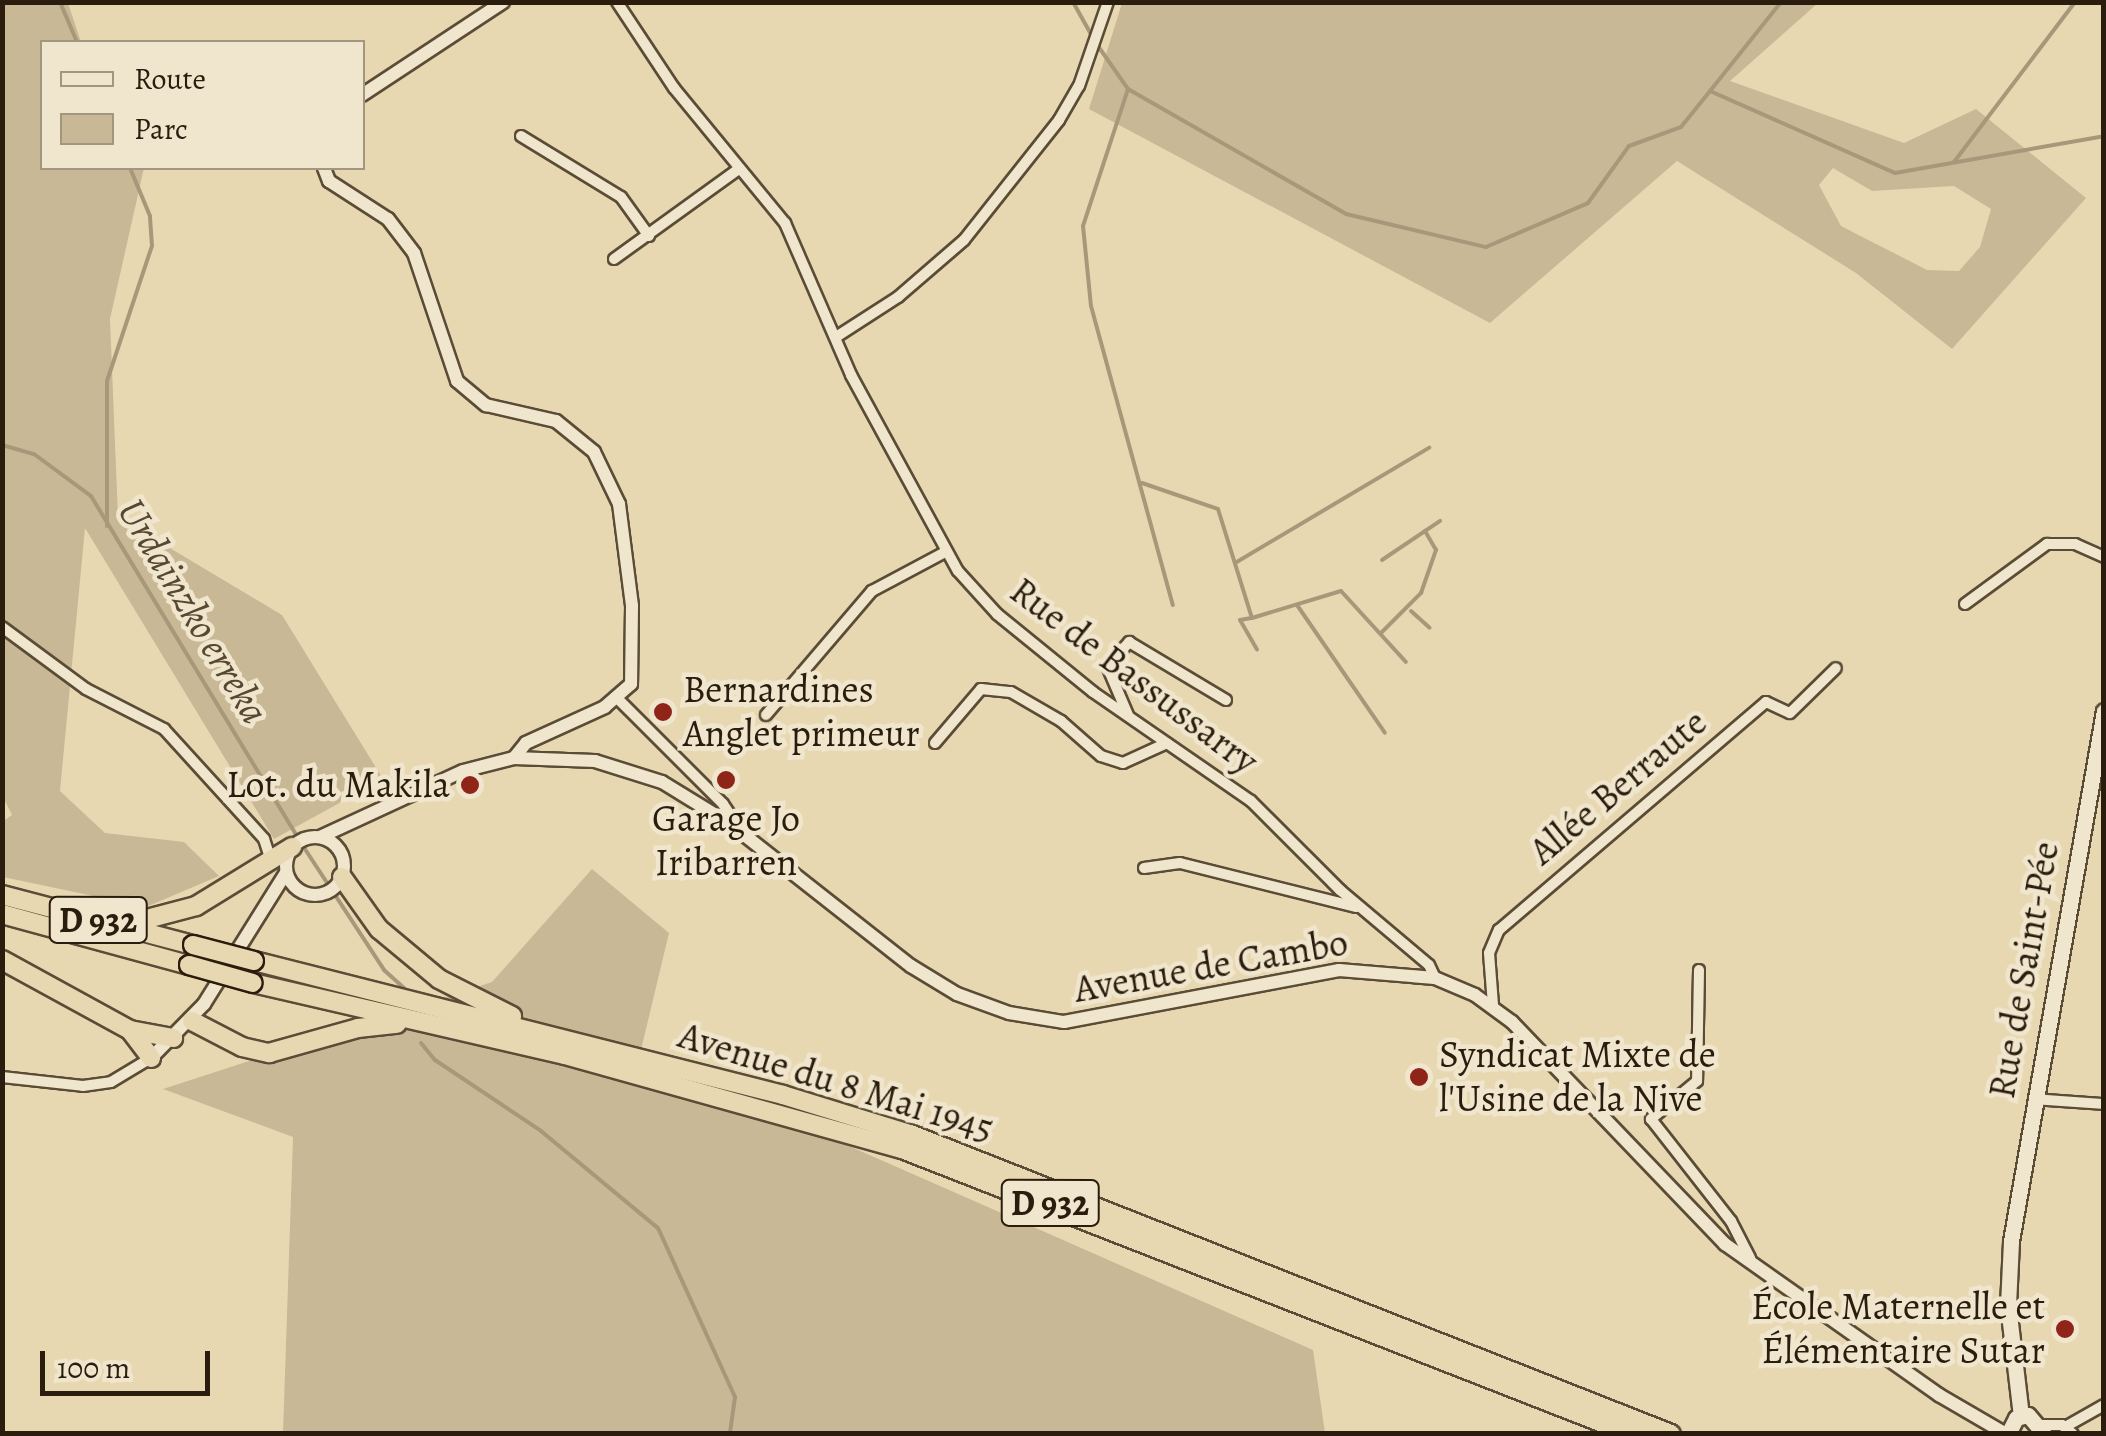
<!DOCTYPE html>
<meta charset="utf-8">
<style>
body{margin:0}
#map{position:relative;width:2106px;height:1436px;overflow:hidden;background:#e8d8b2;font-family:Alegreya,serif}
div>[style]{position:absolute}
.green>*{inset:0;background:#c8b896}
.stream>*{height:4px;margin:-2px;padding:0 2px;transform-origin:2px;border-radius:2px;background:#a8987a}
.roads{filter:drop-shadow(2px 0 #5a4c36) drop-shadow(-2px 0 #5a4c36) drop-shadow(0 2px #5a4c36) drop-shadow(0 -2px #5a4c36)}
.minor>*{height:10px;margin:-5px;padding:0 5px;transform-origin:5px;border-radius:5px;background:#f0e6cd}
.tertiary>*{height:12px;margin:-6px;padding:0 6px;transform-origin:6px;border-radius:6px;background:#f0e6cd}
.tertiary>.ring{margin:-6px;padding:0;box-sizing:content-box;background:none;border:12px solid #f0e6cd;border-radius:50%}
.secondary>*{height:15px;margin:-7.5px;padding:0 7.5px;transform-origin:7.5px;border-radius:7.5px;background:#f0e6cd}
.trunk>*{height:18px;margin:-9px;padding:0 9px;transform-origin:9px;border-radius:9px;background:#e8d8b2}
.bridges{filter:drop-shadow(2px 0 #2b1d0d) drop-shadow(-2px 0 #2b1d0d) drop-shadow(0 2px #2b1d0d) drop-shadow(0 -2px #2b1d0d)}
.trunk-bridge>*{height:18px;margin:-9px;padding:0 9px;transform-origin:9px;border-radius:9px;background:#e8d8b2}
.dots>*{width:28px;height:28px;translate:-50% -50%;box-sizing:border-box;border:5px solid #f0e6cd;border-radius:50%}
span{translate:-50% -50%;white-space:nowrap;text-align:center;line-height:1.15;-webkit-text-stroke:9px #f0e6cd;paint-order:stroke}
.shield-label span{padding:2px 8px;background:#f0e6cd;border:2px solid;border-radius:8px;-webkit-text-stroke-width:0}
.shield-label{font-size:35px;color:#2b1d0d;font-weight:700}
.street-label{font-size:38px;color:#2b1d0d}
.poi-label{font-size:38px;color:#2b1d0d}
.left{translate:0 -50%;text-align:left}
.right{translate:-100% -50%;text-align:right}
.water-label{font-size:40px;color:#574833;font-style:italic}
.frame{position:absolute;inset:0;border:5px solid #2b1d0d;pointer-events:none}
.legend{position:absolute;left:40px;top:40px;width:325px;height:130px;box-sizing:border-box;background:#f0e6cd;border:2px solid #a19680;margin:0;padding:12px 18px;list-style:none;font-size:30px;color:#2b1d0d}
.legend li{display:flex;align-items:center;gap:20px;height:50px}
.legend b{width:50px;border:2px solid #a19680}
.scale{position:absolute;left:40px;top:1351px;width:170px;height:45px;box-sizing:border-box;border:5px solid #2b1d0d;border-top:0;padding-left:12px;font-size:30px;line-height:35px;white-space:nowrap;color:#2b1d0d;-webkit-text-stroke:8px #f0e6cd;paint-order:stroke}
</style>
<div id="map">
<div class="green">
<i style="clip-path:polygon(3px 3px,68px 3px,81px 42px,42px 42px,42px 168px,144px 168px,110px 319px,118px 517px,282px 615px,383px 779px,274px 839px,85px 528px,60px 791px,105px 833px,184px 842px,219px 876px,146px 907px,3px 877px,2px 822px,12px 815px,2px 795px)"></i>
<i style="clip-path:polygon(evenodd,1122px 3px,1818px 3px,1730px 81px,1904px 143px,1976px 109px,2086px 198px,1952px 349px,1856px 273px,1677px 161px,1490px 323px,1089px 109px,1122px 3px,1833px 168px,1872px 191px,1954px 186px,1991px 209px,1980px 247px,1959px 271px,1927px 270px,1841px 226px,1819px 185px,1833px 168px)"></i>
<i style="clip-path:polygon(592px 869px,669px 933px,640px 1054px,1313px 1350px,1325px 1433px,283px 1433px,293px 1137px,163px 1089px,492px 982px)"></i>
</div>
<div class="stream">
<i style="left:60px;top:2px;width:43px;rotate:67deg"></i>
<i style="left:1073px;top:2px;width:41px;rotate:60.9deg"></i>
<i style="left:1098px;top:46px;width:52px;rotate:55.1deg"></i>
<i style="left:1128px;top:89px;width:251px;rotate:29.8deg"></i>
<i style="left:1346px;top:214px;width:144px;rotate:13.3deg"></i>
<i style="left:1486px;top:247px;width:111px;rotate:-23.3deg"></i>
<i style="left:1588px;top:203px;width:70px;rotate:-54.3deg"></i>
<i style="left:1629px;top:146px;width:55px;rotate:-20.1deg"></i>
<i style="left:1681px;top:127px;width:46px;rotate:-51.1deg"></i>
<i style="left:1710px;top:91px;width:202px;rotate:23.9deg"></i>
<i style="left:1895px;top:173px;width:212px;rotate:-10deg"></i>
<i style="left:1128px;top:89px;width:144px;rotate:108.2deg"></i>
<i style="left:1083px;top:226px;width:80px;rotate:84.3deg"></i>
<i style="left:1091px;top:306px;width:310px;rotate:74.7deg"></i>
<i style="left:1710px;top:91px;width:114px;rotate:-51.4deg"></i>
<i style="left:1954px;top:162px;width:201px;rotate:-52.9deg"></i>
<i style="left:2px;top:445px;width:33px;rotate:16deg"></i>
<i style="left:34px;top:454px;width:71px;rotate:36.4deg"></i>
<i style="left:91px;top:496px;width:406px;rotate:58.8deg"></i>
<i style="left:301px;top:843px;width:152px;rotate:56.8deg"></i>
<i style="left:384px;top:970px;width:28px;rotate:42deg"></i>
<i style="left:1142px;top:483px;width:80px;rotate:18.9deg"></i>
<i style="left:1218px;top:509px;width:114px;rotate:72.7deg"></i>
<i style="left:1252px;top:618px;width:93px;rotate:-16.9deg"></i>
<i style="left:1341px;top:591px;width:96px;rotate:47.5deg"></i>
<i style="left:107px;top:526px;width:145px;rotate:-90deg"></i>
<i style="left:107px;top:381px;width:142px;rotate:-71.6deg"></i>
<i style="left:152px;top:246px;width:30px;rotate:-94deg"></i>
<i style="left:150px;top:216px;width:52px;rotate:-112.6deg"></i>
<i style="left:1382px;top:560px;width:70px;rotate:-33.9deg"></i>
<i style="left:1235px;top:563px;width:226px;rotate:-30.7deg"></i>
<i style="left:1297px;top:605px;width:155px;rotate:55.5deg"></i>
<i style="left:1411px;top:611px;width:25px;rotate:42deg"></i>
<i style="left:1251px;top:618px;width:11px;rotate:170deg"></i>
<i style="left:1240px;top:620px;width:34px;rotate:60deg"></i>
<i style="left:1381px;top:633px;width:57px;rotate:-45deg"></i>
<i style="left:1421px;top:593px;width:46px;rotate:-70.8deg"></i>
<i style="left:1436px;top:550px;width:22px;rotate:-120deg"></i>
<i style="left:421px;top:1043px;width:22px;rotate:51deg"></i>
<i style="left:435px;top:1060px;width:128px;rotate:33.8deg"></i>
<i style="left:541px;top:1131px;width:152px;rotate:39.7deg"></i>
<i style="left:658px;top:1228px;width:186px;rotate:65.5deg"></i>
<i style="left:735px;top:1397px;width:37px;rotate:98deg"></i>
</div>
<div class="roads">
<div class="minor">
<i style="left:617px;top:2px;width:103px;rotate:56.5deg"></i>
<i style="left:674px;top:88px;width:175px;rotate:50.6deg"></i>
<i style="left:785px;top:223px;width:166px;rotate:66.5deg"></i>
<i style="left:851px;top:375px;width:223px;rotate:61.4deg"></i>
<i style="left:958px;top:571px;width:58px;rotate:47.8deg"></i>
<i style="left:997px;top:614px;width:124px;rotate:39.1deg"></i>
<i style="left:1093px;top:692px;width:192px;rotate:34.6deg"></i>
<i style="left:1251px;top:801px;width:126px;rotate:45deg"></i>
<i style="left:1340px;top:890px;width:116px;rotate:40.1deg"></i>
<i style="left:1429px;top:965px;width:14px;rotate:65deg"></i>
<i style="left:521px;top:136px;width:117px;rotate:31.4deg"></i>
<i style="left:621px;top:197px;width:48px;rotate:54.3deg"></i>
<i style="left:614px;top:259px;width:154px;rotate:-35.8deg"></i>
<i style="left:836px;top:337px;width:74px;rotate:-32.8deg"></i>
<i style="left:898px;top:297px;width:87px;rotate:-40.8deg"></i>
<i style="left:964px;top:240px;width:153px;rotate:-51.6deg"></i>
<i style="left:1059px;top:120px;width:39px;rotate:-60deg"></i>
<i style="left:1079px;top:86px;width:89px;rotate:-71deg"></i>
<i style="left:1965px;top:604px;width:102px;rotate:-36.2deg"></i>
<i style="left:2047px;top:544px;width:28px"></i>
<i style="left:2075px;top:544px;width:32px;rotate:24deg"></i>
<i style="left:2px;top:627px;width:104px;rotate:36.4deg"></i>
<i style="left:86px;top:689px;width:88px;rotate:27.1deg"></i>
<i style="left:164px;top:729px;width:149px;rotate:47.7deg"></i>
<i style="left:264px;top:839px;width:23px;rotate:72deg"></i>
<i style="left:617px;top:698px;width:150px;rotate:45deg"></i>
<i style="left:723px;top:804px;width:29px;rotate:56deg"></i>
<i style="left:766px;top:715px;width:163px;rotate:-49.5deg"></i>
<i style="left:872px;top:591px;width:83px;rotate:-28.1deg"></i>
<i style="left:1128px;top:715px;width:53px;rotate:-113.2deg"></i>
<i style="left:1107px;top:666px;width:33px;rotate:-47deg"></i>
<i style="left:1129px;top:642px;width:113px;rotate:30.9deg"></i>
<i style="left:935px;top:743px;width:71px;rotate:-49.6deg"></i>
<i style="left:981px;top:689px;width:30px;rotate:6deg"></i>
<i style="left:1011px;top:692px;width:58px;rotate:30.1deg"></i>
<i style="left:1061px;top:721px;width:53px;rotate:41.2deg"></i>
<i style="left:1101px;top:756px;width:23px;rotate:18deg"></i>
<i style="left:1123px;top:763px;width:48px;rotate:-24.4deg"></i>
<i style="left:1144px;top:868px;width:36px;rotate:-8deg"></i>
<i style="left:1180px;top:863px;width:182px;rotate:14deg"></i>
<i style="left:1699px;top:970px;width:111px;rotate:91deg"></i>
<i style="left:1697px;top:1081px;width:60px;rotate:140.4deg"></i>
<i style="left:1651px;top:1119px;width:130px;rotate:51.9deg"></i>
<i style="left:1731px;top:1221px;width:42px;rotate:62.8deg"></i>
<i style="left:1493px;top:1005px;width:52px;rotate:-94.4deg"></i>
<i style="left:1489px;top:953px;width:25px;rotate:-67deg"></i>
<i style="left:1499px;top:930px;width:351px;rotate:-40.5deg"></i>
<i style="left:1766px;top:702px;width:26px;rotate:25deg"></i>
<i style="left:1790px;top:713px;width:64px;rotate:-44.4deg"></i>
<i style="left:2px;top:1077px;width:81px;rotate:6.3deg"></i>
<i style="left:83px;top:1086px;width:28px;rotate:-8deg"></i>
<i style="left:111px;top:1082px;width:47px;rotate:-31deg"></i>
<i style="left:2034px;top:1099px;width:70px;rotate:4.1deg"></i>
<i style="left:2042px;top:1425px;width:20px"></i>
<i style="left:2062px;top:1425px;width:14px;rotate:39deg"></i>
<i style="left:2065px;top:1427px;width:45px;rotate:-29.4deg"></i>
</div>
<div class="tertiary">
<i style="left:362px;top:95px;width:169px;rotate:-33.4deg"></i>
<i style="left:324px;top:168px;width:14px;rotate:69deg"></i>
<i style="left:329px;top:181px;width:70px;rotate:32.8deg"></i>
<i style="left:388px;top:219px;width:43px;rotate:52.6deg"></i>
<i style="left:414px;top:253px;width:135px;rotate:71.4deg"></i>
<i style="left:457px;top:381px;width:38px;rotate:40deg"></i>
<i style="left:486px;top:405px;width:72px;rotate:12.9deg"></i>
<i style="left:556px;top:421px;width:49px;rotate:39.2deg"></i>
<i style="left:594px;top:452px;width:58px;rotate:64.3deg"></i>
<i style="left:619px;top:504px;width:103px;rotate:82.7deg"></i>
<i style="left:632px;top:606px;width:78px;rotate:90.7deg"></i>
<i style="left:631px;top:684px;width:35px;rotate:139deg"></i>
<i style="left:605px;top:707px;width:87px;rotate:155.5deg"></i>
<i style="left:526px;top:743px;width:19px;rotate:129deg"></i>
<i class="ring" style="left:286px;top:837px;width:46px;height:46px"></i>
<i style="left:320px;top:837px;width:157px;rotate:-24.8deg"></i>
<i style="left:463px;top:771px;width:53px;rotate:-14.3deg"></i>
<i style="left:514px;top:758px;width:81px;rotate:2.1deg"></i>
<i style="left:595px;top:761px;width:70px;rotate:17.4deg"></i>
<i style="left:662px;top:782px;width:79px;rotate:31.5deg"></i>
<i style="left:729px;top:823px;width:231px;rotate:38.2deg"></i>
<i style="left:911px;top:966px;width:54px;rotate:31.3deg"></i>
<i style="left:957px;top:994px;width:55px;rotate:20.1deg"></i>
<i style="left:1009px;top:1013px;width:56px;rotate:9.3deg"></i>
<i style="left:1064px;top:1022px;width:280px;rotate:-10.7deg"></i>
<i style="left:1339px;top:970px;width:96px;rotate:4.8deg"></i>
<i style="left:1435px;top:978px;width:43px;rotate:23deg"></i>
<i style="left:1475px;top:995px;width:46px;rotate:36.1deg"></i>
<i style="left:1512px;top:1022px;width:308px;rotate:46.2deg"></i>
<i style="left:1725px;top:1244px;width:262px;rotate:35.2deg"></i>
<i style="left:1939px;top:1395px;width:78px;rotate:30.2deg"></i>
<i style="left:151px;top:1058px;width:76px;rotate:-45.5deg"></i>
<i style="left:204px;top:1004px;width:155px;rotate:-58deg"></i>
</div>
<div class="secondary">
<i style="left:2021px;top:1416px;width:112px;rotate:-96.7deg"></i>
<i style="left:2008px;top:1305px;width:64px;rotate:-87.3deg"></i>
<i style="left:2011px;top:1241px;width:538px;rotate:-80.05deg"></i>
<i style="left:2008px;top:1434px;width:18px;rotate:-63deg"></i>
<i style="left:2016px;top:1418px;width:12px;rotate:-14deg"></i>
<i style="left:2028px;top:1415px;width:25px;rotate:50deg"></i>
</div>
<div class="trunk">
<i style="left:342px;top:877px;width:64px;rotate:54.6deg"></i>
<i style="left:379px;top:929px;width:78px;rotate:39.8deg"></i>
<i style="left:439px;top:979px;width:82px;rotate:26.9deg"></i>
<i style="left:2px;top:895px;width:197px;rotate:14.7deg"></i>
<i style="left:2px;top:914px;width:194px;rotate:15.3deg"></i>
<i style="left:93px;top:919px;width:50px;rotate:1.1deg"></i>
<i style="left:143px;top:920px;width:55px;rotate:-14.8deg"></i>
<i style="left:196px;top:906px;width:113px;rotate:-31.6deg"></i>
<i style="left:2px;top:960px;width:146px;rotate:28.7deg"></i>
<i style="left:130px;top:1030px;width:35px;rotate:53deg"></i>
<i style="left:254px;top:961px;width:546px;rotate:14.21deg"></i>
<i style="left:783px;top:1095px;width:133px;rotate:17.1deg"></i>
<i style="left:910px;top:1134px;width:818px;rotate:21.52deg"></i>
<i style="left:253px;top:983px;width:320px;rotate:13deg"></i>
<i style="left:565px;top:1055px;width:350px;rotate:15.6deg"></i>
<i style="left:902px;top:1149px;width:783px;rotate:21.35deg"></i>
<i style="left:192px;top:1021px;width:56px;rotate:27.5deg"></i>
<i style="left:242px;top:1047px;width:28px;rotate:13deg"></i>
<i style="left:269px;top:1053px;width:92px;rotate:-15.7deg"></i>
<i style="left:358px;top:1028px;width:39px;rotate:-6deg"></i>
<i style="left:130px;top:1030px;width:44px;rotate:10.5deg"></i>
</div>
</div>
<div class="bridges">
<div class="trunk-bridge">
<i style="left:193px;top:945px;width:63px;rotate:14.7deg"></i>
<i style="left:189px;top:965px;width:66px;rotate:15.7deg"></i>
</div>
</div>
<div class="dots">
<i style="left:663px;top:712px;background:#8f2418"></i>
<i style="left:726px;top:780px;background:#8f2418"></i>
<i style="left:470px;top:785px;background:#8f2418"></i>
<i style="left:1419px;top:1077px;background:#8f2418"></i>
<i style="left:2065px;top:1329px;background:#8f2418"></i>
</div>
<div class="shield-label">
<span style="left:98px;top:920px">D 932</span>
<span style="left:1050px;top:1203px">D 932</span>
</div>
<div class="street-label">
<span style="left:1134px;top:676px;rotate:37deg">Rue de Bassussarry</span>
<span style="left:1618px;top:787px;rotate:-40deg">Allée Berraute</span>
<span style="left:1211px;top:966px;rotate:-10deg">Avenue de Cambo</span>
<span style="left:2024px;top:970px;rotate:-80deg">Rue de Saint-Pée</span>
<span style="left:836px;top:1082px;rotate:17deg">Avenue du 8 Mai 1945</span>
</div>
<div class="poi-label">
<span class="left" style="left:683px;top:712px">Bernardines<br>Anglet primeur</span>
<span class="right" style="left:450px;top:785px">Lot. du Makila</span>
<span style="left:726px;top:841px">Garage Jo<br>Iribarren</span>
<span class="left" style="left:1439px;top:1077px">Syndicat Mixte de<br>l'Usine de la Nive</span>
<span class="right" style="left:2045px;top:1329px">École Maternelle et<br>Élémentaire Sutar</span>
</div>
<div class="water-label">
<span style="left:193px;top:611px;rotate:59deg">Urdainzko erreka</span>
</div>
<div class="frame"></div>
<ul class="legend">
<li><b style="height:12px;background:#f0e6cd"></b>Route</li>
<li><b style="height:28px;background:#c8b896"></b>Parc</li>
</ul>
<div class="scale">100 m</div>
</div>
